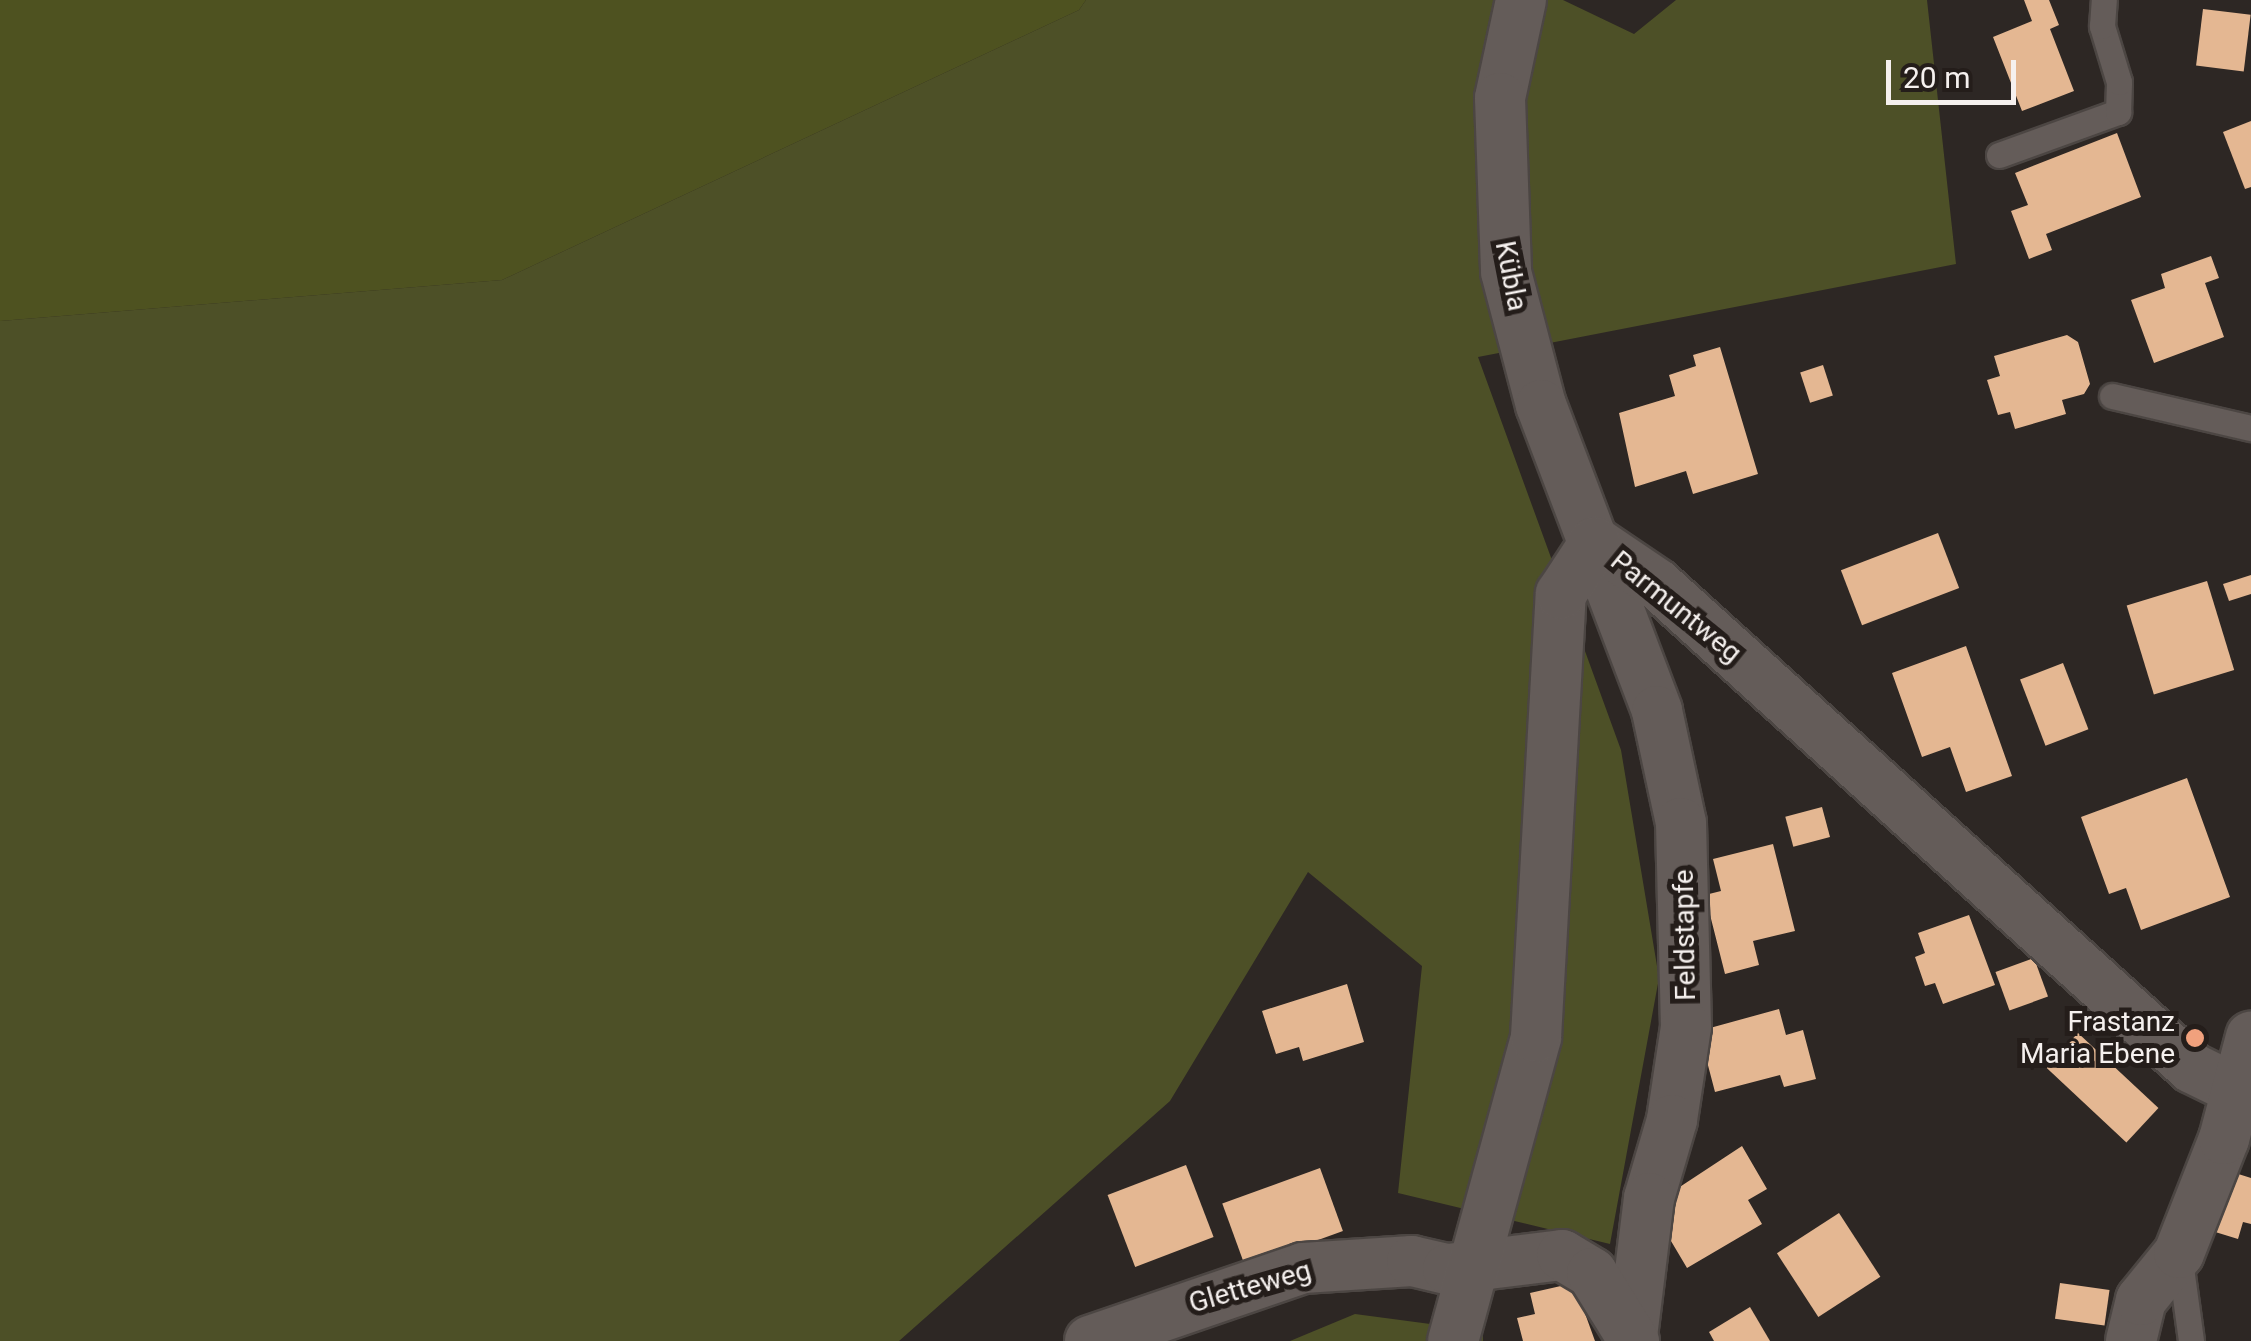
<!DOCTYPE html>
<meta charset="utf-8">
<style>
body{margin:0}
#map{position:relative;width:2251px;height:1341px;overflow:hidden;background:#2d2724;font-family:Roboto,sans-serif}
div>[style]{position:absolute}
.green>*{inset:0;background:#4d5027}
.forest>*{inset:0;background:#4e5220}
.building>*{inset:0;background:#e4b792;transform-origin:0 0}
.roads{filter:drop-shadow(2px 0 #4c4643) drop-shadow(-2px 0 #4c4643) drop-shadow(0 2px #4c4643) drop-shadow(0 -2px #4c4643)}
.service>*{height:25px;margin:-12.5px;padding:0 12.5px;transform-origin:12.5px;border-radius:12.5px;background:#645c59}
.minor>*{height:50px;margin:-25px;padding:0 25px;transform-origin:25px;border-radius:25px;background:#645c59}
.dots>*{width:28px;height:28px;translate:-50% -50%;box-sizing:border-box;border:5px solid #241d1a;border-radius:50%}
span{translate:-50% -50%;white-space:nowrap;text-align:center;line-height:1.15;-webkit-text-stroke:10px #241d1a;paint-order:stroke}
.street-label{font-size:28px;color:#f5f0ee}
.poi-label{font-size:28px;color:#f5f0ee}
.right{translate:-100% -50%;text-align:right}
.scale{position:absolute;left:1886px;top:60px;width:130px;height:45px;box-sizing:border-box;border:5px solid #f5f0ee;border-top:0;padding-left:12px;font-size:30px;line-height:35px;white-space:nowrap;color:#f5f0ee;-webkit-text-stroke:8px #241d1a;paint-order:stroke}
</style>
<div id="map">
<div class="green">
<i style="clip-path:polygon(1086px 0,1563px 0,1634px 34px,1676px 0,1927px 0,1956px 264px,1478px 357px,1621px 750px,1659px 978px,1610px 1244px,1398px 1193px,1422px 966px,1308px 872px,1170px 1101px,899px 1341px,0 1341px,0 321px,502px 280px,1079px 10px)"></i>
<i style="clip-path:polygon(1355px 1314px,1483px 1331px,1483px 1341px,1290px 1341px)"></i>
</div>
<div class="forest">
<i style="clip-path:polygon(0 0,1086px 0,1079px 10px,502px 280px,0 321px)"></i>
</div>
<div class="building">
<i style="clip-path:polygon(2024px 0,2049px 0,2059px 25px,2050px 29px,2074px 91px,2022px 111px,1993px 37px,2032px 21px)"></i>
<i style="left:2203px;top:9px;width:48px;height:57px;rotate:7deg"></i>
<i style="clip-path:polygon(2251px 121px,2251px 187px,2245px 189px,2223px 132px)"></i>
<i style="clip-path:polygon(2117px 133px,2141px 197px,2046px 234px,2052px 250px,2029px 259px,2011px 211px,2028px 205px,2015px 173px)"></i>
<i style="clip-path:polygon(2211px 256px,2219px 278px,2205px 283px,2224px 337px,2154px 363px,2131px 300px,2165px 288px,2161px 274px)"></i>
<i style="clip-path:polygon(2067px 335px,2078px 342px,2090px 384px,2084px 394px,2062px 400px,2066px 414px,2015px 429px,2010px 412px,1998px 415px,1987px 380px,2000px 376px,1994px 356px)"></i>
<i style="clip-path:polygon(1720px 347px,1758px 474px,1693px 494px,1686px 471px,1635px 487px,1619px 413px,1675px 396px,1669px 375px,1696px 366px,1693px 355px)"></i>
<i style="left:1823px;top:365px;width:32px;height:24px;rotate:72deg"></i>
<i style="left:1938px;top:533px;width:59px;height:104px;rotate:69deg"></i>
<i style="clip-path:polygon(2251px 575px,2251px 594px,2229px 601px,2223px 584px)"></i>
<i style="left:2207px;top:581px;width:93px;height:84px;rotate:73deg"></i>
<i style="clip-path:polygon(1966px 646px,2012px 776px,1966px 792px,1950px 747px,1922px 757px,1892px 673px)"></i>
<i style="left:2063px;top:663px;width:71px;height:46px;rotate:69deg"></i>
<i style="clip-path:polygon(2187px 778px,2230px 897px,2141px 930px,2126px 888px,2109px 894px,2081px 817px)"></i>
<i style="left:1822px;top:807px;width:31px;height:38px;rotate:75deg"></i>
<i style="clip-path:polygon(1773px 844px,1795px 931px,1753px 941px,1759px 965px,1725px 974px,1705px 895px,1721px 891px,1713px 859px)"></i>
<i style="clip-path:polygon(1969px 915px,1995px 985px,1943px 1004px,1935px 983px,1925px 986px,1915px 957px,1925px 953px,1918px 933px)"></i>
<i style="left:2034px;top:958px;width:41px;height:41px;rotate:70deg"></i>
<i style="clip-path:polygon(1347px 984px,1364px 1042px,1303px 1061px,1299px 1047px,1276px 1054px,1262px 1011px)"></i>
<i style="clip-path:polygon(1779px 1009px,1786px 1035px,1803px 1030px,1816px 1079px,1784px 1087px,1780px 1075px,1715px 1092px,1699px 1031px)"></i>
<i style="left:2078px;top:1033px;width:110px;height:47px;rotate:43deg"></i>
<i style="clip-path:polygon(1742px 1146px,1767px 1189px,1748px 1200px,1762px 1224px,1687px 1268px,1655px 1214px,1666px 1196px)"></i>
<i style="left:1186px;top:1165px;width:77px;height:84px;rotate:69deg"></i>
<i style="left:1320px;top:1168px;width:67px;height:104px;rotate:70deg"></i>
<i style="clip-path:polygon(2232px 1172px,2251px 1178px,2251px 1224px,2243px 1222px,2238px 1239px,2212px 1231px)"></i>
<i style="left:1839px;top:1213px;width:76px;height:74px;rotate:57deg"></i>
<i style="clip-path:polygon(1574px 1283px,1595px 1341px,1523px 1341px,1517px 1318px,1535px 1314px,1530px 1293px)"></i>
<i style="left:2060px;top:1283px;width:50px;height:36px;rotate:8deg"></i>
<i style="clip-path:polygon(1750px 1307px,1770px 1341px,1714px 1341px,1709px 1332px)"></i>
</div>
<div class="roads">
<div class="service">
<i style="left:1999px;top:155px;width:127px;rotate:-19.9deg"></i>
<i style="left:2118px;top:112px;width:30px;rotate:-88deg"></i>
<i style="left:2119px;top:82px;width:59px;rotate:-106.9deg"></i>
<i style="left:2102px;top:26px;width:26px;rotate:-86deg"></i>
<i style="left:2112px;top:396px;width:143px;rotate:13deg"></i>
<i style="left:2179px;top:1253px;width:89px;rotate:82.2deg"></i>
</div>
<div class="minor">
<i style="left:1521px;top:0;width:100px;rotate:102.1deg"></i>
<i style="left:1500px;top:98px;width:174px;rotate:88deg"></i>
<i style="left:1506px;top:272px;width:138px;rotate:75.3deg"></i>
<i style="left:1541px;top:405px;width:327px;rotate:69.2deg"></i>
<i style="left:1657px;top:711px;width:115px;rotate:77.9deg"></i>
<i style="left:1681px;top:823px;width:204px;rotate:88.6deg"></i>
<i style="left:1686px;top:1027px;width:94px;rotate:98.6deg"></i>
<i style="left:1672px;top:1120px;width:81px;rotate:106.4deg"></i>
<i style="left:1649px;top:1198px;width:139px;rotate:97deg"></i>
<i style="left:1595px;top:542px;width:75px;rotate:34.1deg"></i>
<i style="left:1657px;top:584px;width:721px;rotate:42.13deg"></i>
<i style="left:2192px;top:1068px;width:52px;rotate:26.1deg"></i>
<i style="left:1090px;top:1341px;width:225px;rotate:-18.9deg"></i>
<i style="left:1303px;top:1268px;width:109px;rotate:-3.7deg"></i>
<i style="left:1412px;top:1261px;width:37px;rotate:13deg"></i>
<i style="left:1448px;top:1269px;width:115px;rotate:-7deg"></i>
<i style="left:1562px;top:1255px;width:35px;rotate:31deg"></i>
<i style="left:1592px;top:1273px;width:80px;rotate:58.3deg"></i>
<i style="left:1453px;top:1341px;width:315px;rotate:-74.7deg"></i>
<i style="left:1536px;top:1037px;width:444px;rotate:-86.8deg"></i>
<i style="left:1561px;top:594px;width:62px;rotate:-56.8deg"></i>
<i style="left:2131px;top:1341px;width:42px;rotate:-76.3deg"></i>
<i style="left:2141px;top:1300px;width:60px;rotate:-51deg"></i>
<i style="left:2179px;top:1253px;width:123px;rotate:-68.5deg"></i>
<i style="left:2224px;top:1139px;width:106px;rotate:-75.2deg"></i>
</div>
</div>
<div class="dots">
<i style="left:2195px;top:1038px;background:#f1a17d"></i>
</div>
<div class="street-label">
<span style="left:1511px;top:276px;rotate:79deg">Kübla</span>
<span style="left:1676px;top:607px;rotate:39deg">Parmuntweg</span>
<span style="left:1685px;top:935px;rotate:-91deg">Feldstapfe</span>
<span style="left:1250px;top:1287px;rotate:-16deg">Gletteweg</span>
</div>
<div class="poi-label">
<span class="right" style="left:2175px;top:1038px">Frastanz<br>Maria Ebene</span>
</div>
<div class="scale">20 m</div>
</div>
